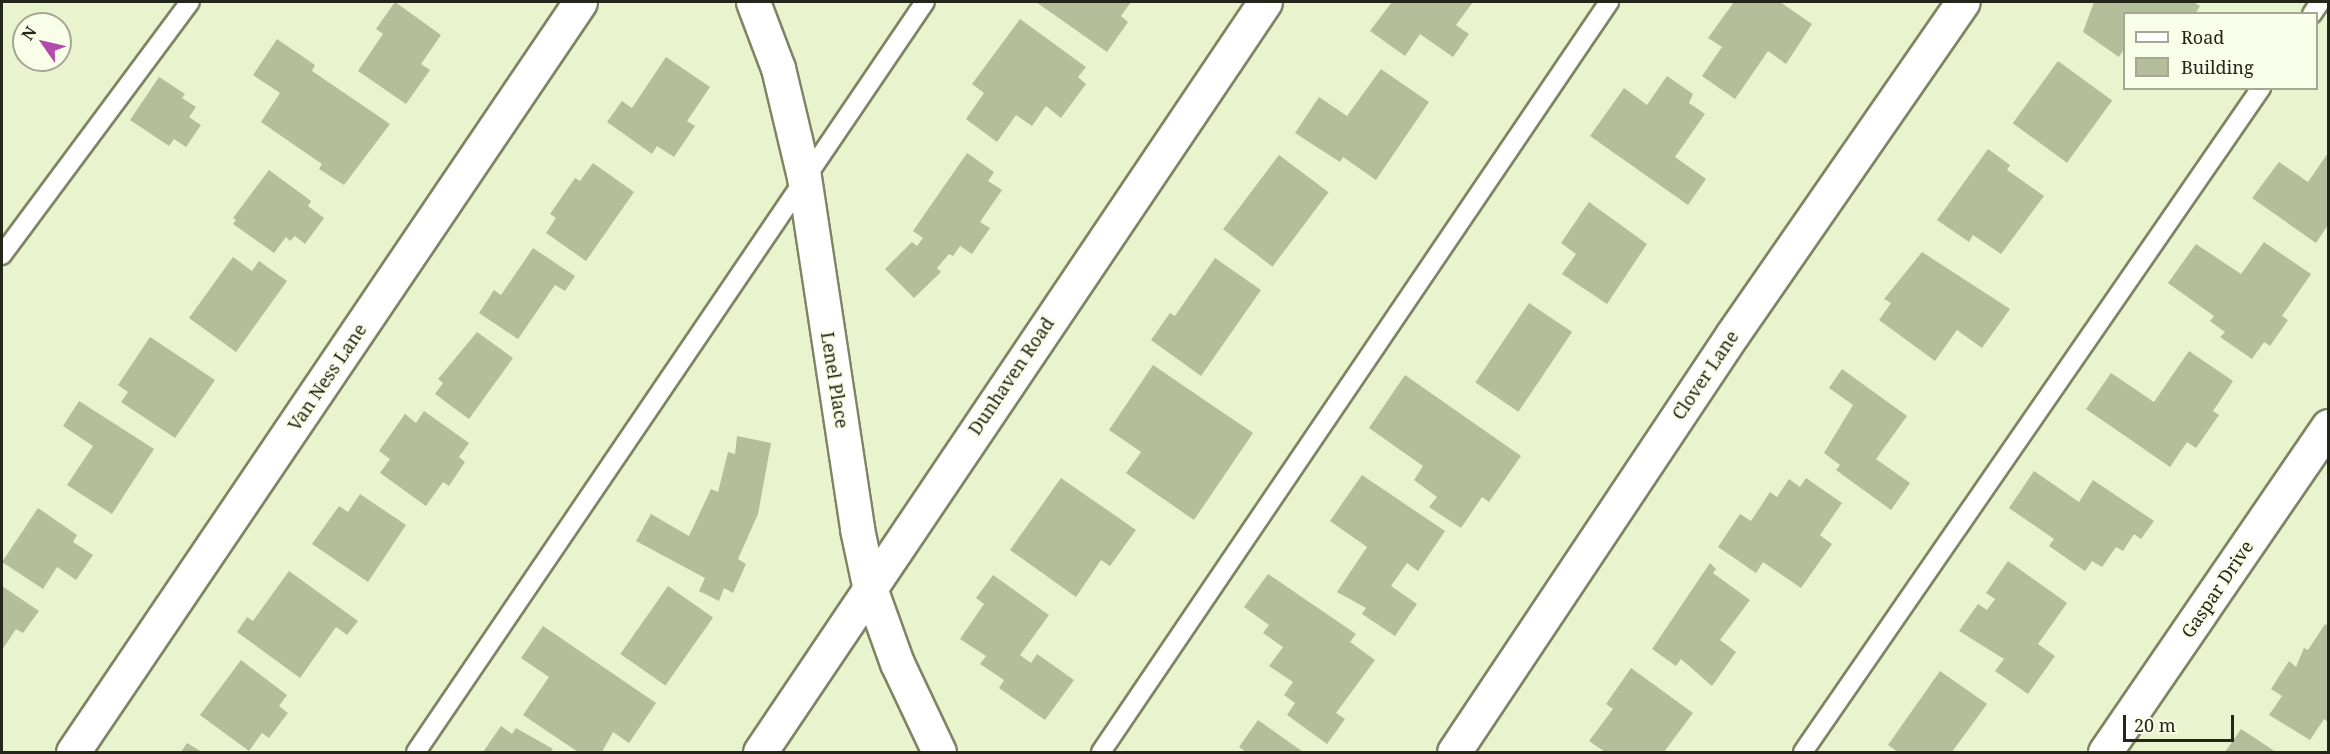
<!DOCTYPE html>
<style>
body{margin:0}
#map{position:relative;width:2330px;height:754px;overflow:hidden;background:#e9f3ce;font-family:"Noto Serif",serif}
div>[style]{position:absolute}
.building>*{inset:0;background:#b5be9a;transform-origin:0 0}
.roads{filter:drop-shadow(2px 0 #7d8564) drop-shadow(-2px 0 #7d8564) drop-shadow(0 2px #7d8564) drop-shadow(0 -2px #7d8564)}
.service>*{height:18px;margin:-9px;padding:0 9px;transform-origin:9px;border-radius:9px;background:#fff}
.minor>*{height:33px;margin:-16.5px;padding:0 16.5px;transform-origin:16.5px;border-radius:16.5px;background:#fff}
span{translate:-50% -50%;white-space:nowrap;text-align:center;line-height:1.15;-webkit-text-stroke:4.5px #f8fee8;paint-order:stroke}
.street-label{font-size:18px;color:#232618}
.frame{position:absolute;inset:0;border:3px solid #232618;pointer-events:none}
.legend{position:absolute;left:2123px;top:12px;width:195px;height:78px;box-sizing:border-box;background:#f8fee8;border:2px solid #a3a895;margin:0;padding:8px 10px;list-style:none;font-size:18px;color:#232618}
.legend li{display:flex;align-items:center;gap:12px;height:30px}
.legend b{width:30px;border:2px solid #a3a895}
.north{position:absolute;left:12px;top:12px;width:60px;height:60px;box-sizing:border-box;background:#f8fee8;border:2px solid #a3a895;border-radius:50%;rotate:304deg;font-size:16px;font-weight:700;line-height:24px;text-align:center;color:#232618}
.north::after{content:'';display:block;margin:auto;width:21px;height:27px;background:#b34bae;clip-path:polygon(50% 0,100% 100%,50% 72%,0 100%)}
.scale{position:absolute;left:2123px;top:715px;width:111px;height:27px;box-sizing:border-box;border:3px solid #232618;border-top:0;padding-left:8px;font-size:18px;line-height:21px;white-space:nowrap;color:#232618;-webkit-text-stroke:4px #f8fee8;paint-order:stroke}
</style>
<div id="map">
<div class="building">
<i style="clip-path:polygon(395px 2px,441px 35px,421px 64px,430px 70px,406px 104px,358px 71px,383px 34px,376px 29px)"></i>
<i style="clip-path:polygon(1036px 2px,1131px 2px,1121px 16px,1128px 22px,1107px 52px)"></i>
<i style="clip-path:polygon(1392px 2px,1473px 2px,1456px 25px,1469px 34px,1453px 57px,1420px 34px,1405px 56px,1370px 31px)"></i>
<i style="clip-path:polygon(1734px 2px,1780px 2px,1812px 24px,1786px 64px,1768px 51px,1735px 99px,1702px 76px,1722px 47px,1708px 38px)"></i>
<i style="clip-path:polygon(2094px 2px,2193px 2px,2200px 6px,2195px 14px,2124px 14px,2124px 49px,2119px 57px,2083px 32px)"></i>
<i style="clip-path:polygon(1020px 19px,1086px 67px,1078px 77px,1086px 84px,1061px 118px,1046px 106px,1032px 126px,1016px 115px,997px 142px,966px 119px,984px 93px,972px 84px)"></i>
<i style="clip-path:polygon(277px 39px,315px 65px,312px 71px,390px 124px,344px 185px,319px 169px,322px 164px,261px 122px,280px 93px,253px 75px)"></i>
<i style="clip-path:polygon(666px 57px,710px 87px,687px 121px,695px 126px,674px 157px,657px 146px,652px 154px,607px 122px,622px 101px,632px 108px)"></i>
<i style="left:2058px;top:61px;width:67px;height:77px;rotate:36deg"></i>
<i style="clip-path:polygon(1381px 69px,1429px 102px,1376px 180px,1343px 157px,1340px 162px,1295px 133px,1319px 97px,1347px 116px)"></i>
<i style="clip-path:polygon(1667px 76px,1693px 94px,1689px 103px,1705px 114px,1675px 157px,1706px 179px,1688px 205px,1590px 136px,1624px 88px,1647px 105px)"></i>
<i style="clip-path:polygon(159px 77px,185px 94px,182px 98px,196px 107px,189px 117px,201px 125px,186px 147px,174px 139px,169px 146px,130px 120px)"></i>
<i style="clip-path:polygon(1988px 149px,2010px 165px,2007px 170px,2044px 196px,2001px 254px,1973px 235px,1969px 242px,1937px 220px)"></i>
<i style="clip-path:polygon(967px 153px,994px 172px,988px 181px,1002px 190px,980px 222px,990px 228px,972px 254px,960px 246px,953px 256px,949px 254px,937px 268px,941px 272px,914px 298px,885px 269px,912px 242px,917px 246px,923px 238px,913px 231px)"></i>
<i style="clip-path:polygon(2328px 153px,2328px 225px,2316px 243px,2252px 198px,2279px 162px,2308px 182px)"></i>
<i style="left:1279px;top:155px;width:62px;height:93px;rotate:37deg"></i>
<i style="clip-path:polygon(593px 163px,634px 192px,586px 261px,546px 233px,556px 218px,550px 214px,575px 178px,580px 181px)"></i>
<i style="clip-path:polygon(269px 170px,311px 201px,308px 206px,324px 218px,305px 244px,295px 236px,290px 241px,286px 237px,274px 253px,233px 224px,236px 220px,233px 218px)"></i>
<i style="clip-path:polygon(1589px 202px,1647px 244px,1607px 304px,1562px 274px,1576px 254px,1561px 243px)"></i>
<i style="clip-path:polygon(2264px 242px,2311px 274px,2282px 316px,2288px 320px,2270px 346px,2264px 342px,2252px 359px,2220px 337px,2225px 332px,2210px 321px,2214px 316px,2168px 283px,2196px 244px,2241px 274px)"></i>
<i style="clip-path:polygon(533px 248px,575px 276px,565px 291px,555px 285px,518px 339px,479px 313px,494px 290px,501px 295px)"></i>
<i style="clip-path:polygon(1922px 252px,2010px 309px,1982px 348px,1957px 330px,1935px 361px,1879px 320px,1891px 303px,1884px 299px)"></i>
<i style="clip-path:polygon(233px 257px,252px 271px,259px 261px,287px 281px,236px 352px,189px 318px)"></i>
<i style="clip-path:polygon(1215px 258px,1261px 290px,1201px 376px,1151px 340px,1170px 313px,1175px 316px)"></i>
<i style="left:1529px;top:303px;width:52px;height:96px;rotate:34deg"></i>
<i style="clip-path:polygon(477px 332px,513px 358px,469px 419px,435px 394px,443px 383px,438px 379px)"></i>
<i style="clip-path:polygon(150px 337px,215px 380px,175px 438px,121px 402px,128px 392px,118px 385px)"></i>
<i style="clip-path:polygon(2189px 351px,2233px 381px,2213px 411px,2219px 415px,2196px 448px,2187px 442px,2170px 467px,2086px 409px,2111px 373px,2154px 402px)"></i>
<i style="clip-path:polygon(1153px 365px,1253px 433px,1194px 520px,1126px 473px,1141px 452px,1109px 430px)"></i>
<i style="clip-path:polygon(1842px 369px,1907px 416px,1876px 459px,1910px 483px,1891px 510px,1836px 470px,1840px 465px,1824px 453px,1853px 405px,1829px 388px)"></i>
<i style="clip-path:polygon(1405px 375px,1521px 456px,1489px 502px,1482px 497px,1461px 528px,1429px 507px,1437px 497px,1414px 480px,1423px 466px,1369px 428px)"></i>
<i style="clip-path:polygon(79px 401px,154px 449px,112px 514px,67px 485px,93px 446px,63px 426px)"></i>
<i style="clip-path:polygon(424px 411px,469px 443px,459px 457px,465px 462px,449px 486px,443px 482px,426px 506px,380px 473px,390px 459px,379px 451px,405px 414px,416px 423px)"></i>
<i style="clip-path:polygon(737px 436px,771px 443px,758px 514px,738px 559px,746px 564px,733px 593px,724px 588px,719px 601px,699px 591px,705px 578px,636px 541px,651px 514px,689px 536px,711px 489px,718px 492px,728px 452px,735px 454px)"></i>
<i style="clip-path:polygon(2034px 471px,2079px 502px,2093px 480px,2154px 521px,2141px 539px,2134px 534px,2123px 551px,2116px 547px,2102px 567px,2092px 561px,2085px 571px,2049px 546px,2054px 539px,2009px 508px)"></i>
<i style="clip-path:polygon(1362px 475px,1445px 531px,1418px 571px,1407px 563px,1391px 586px,1417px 604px,1395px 636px,1362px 614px,1366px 608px,1337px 592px,1367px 547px,1330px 521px)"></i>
<i style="clip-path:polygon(1061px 478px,1136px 530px,1110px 566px,1101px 560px,1076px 597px,1010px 550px)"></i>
<i style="clip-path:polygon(1806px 478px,1842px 503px,1820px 535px,1832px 544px,1801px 588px,1763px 562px,1756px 573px,1718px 547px,1740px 514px,1751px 521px,1770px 492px,1777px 497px,1789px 479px,1800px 487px)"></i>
<i style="clip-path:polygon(360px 494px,406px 525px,368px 582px,312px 544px,339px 506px,348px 512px)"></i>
<i style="clip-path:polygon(38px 508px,77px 535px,73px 542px,93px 555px,76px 580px,57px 567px,43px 589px,2px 562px)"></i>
<i style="clip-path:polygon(2008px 561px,2067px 603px,2038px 644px,2055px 656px,2028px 694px,1995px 671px,2004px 659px,1959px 631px,1978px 604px,1987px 610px,1995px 599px,1986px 593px)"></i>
<i style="clip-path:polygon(1710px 563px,1716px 569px,1713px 573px,1750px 600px,1720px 640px,1736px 652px,1712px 686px,1681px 659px,1676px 666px,1652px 649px)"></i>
<i style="clip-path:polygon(289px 571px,358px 621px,347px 635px,336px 627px,300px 678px,237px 632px,247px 617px,253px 621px)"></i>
<i style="clip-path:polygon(1268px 574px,1356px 634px,1350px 642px,1375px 660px,1336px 713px,1345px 719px,1327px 744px,1287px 715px,1295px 703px,1284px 695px,1293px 682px,1269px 666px,1283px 647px,1263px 633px,1269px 625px,1244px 607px)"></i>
<i style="clip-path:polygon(993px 575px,1049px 615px,1020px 655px,1031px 663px,1037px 654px,1074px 680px,1045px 720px,999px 688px,1004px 680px,980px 664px,986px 656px,960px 639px,984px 604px,976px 598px)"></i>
<i style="clip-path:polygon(2px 586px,39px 611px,23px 633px,16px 629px,2px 650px)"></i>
<i style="left:668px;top:586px;width:55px;height:83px;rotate:35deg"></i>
<i style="clip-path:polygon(2325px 624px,2328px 626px,2328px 722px,2324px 719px,2310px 740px,2269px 715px,2282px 696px,2271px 689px,2289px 661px,2296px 667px,2304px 648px,2308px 650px)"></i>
<i style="clip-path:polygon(543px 626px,656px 703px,629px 743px,613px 732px,602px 752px,578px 752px,523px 715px,549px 677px,521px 658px)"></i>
<i style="clip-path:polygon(241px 660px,287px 695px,279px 706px,288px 713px,269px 738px,262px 733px,249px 751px,200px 715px)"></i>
<i style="clip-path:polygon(1631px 668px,1693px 713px,1664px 752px,1605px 752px,1589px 741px,1613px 709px,1606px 704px)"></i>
<i style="clip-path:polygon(1940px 671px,1987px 704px,1952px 752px,1898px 752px,1888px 745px)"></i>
<i style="clip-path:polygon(1258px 720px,1303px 752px,1246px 752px,1239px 747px)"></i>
<i style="clip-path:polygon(501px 726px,512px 734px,516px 728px,553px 749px,550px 752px,483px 752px)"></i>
<i style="clip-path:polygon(2241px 729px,2276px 752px,2225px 752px)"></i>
<i style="clip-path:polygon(187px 743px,202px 752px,181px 752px)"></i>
</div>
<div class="roads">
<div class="service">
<i style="left:2312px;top:14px;width:14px;rotate:-56deg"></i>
<i style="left:2px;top:255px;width:315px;rotate:-53.4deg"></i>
<i style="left:416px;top:752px;width:906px;rotate:-55.84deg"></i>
<i style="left:1101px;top:752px;width:906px;rotate:-55.89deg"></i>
<i style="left:1803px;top:752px;width:807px;rotate:-55.4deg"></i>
</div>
<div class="minor">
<i style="left:753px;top:2px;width:71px;rotate:69.3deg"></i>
<i style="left:778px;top:68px;width:112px;rotate:76.6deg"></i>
<i style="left:804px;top:177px;width:356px;rotate:81.4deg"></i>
<i style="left:857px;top:529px;width:57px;rotate:77.9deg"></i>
<i style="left:869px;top:585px;width:83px;rotate:70.3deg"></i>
<i style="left:897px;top:663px;width:98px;rotate:64.7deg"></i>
<i style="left:73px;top:752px;width:905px;rotate:-55.94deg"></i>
<i style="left:760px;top:752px;width:904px;rotate:-56.05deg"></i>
<i style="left:1454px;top:752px;width:501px;rotate:-56.31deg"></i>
<i style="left:1732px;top:335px;width:405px;rotate:-55.3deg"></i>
<i style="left:2105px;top:752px;width:395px;rotate:-55.6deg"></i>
</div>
</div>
<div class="street-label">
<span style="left:1705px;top:375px;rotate:-56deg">Clover Lane</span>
<span style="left:1011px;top:376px;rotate:-56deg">Dunhaven Road</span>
<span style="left:327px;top:377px;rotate:-56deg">Van Ness Lane</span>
<span style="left:835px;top:380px;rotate:81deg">Lenel Place</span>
<span style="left:2217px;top:589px;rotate:-56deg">Gaspar Drive</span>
</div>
<div class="frame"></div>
<ul class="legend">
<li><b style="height:8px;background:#fff"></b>Road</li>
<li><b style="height:16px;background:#b5be9a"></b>Building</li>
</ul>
<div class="north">N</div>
<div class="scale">20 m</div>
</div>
